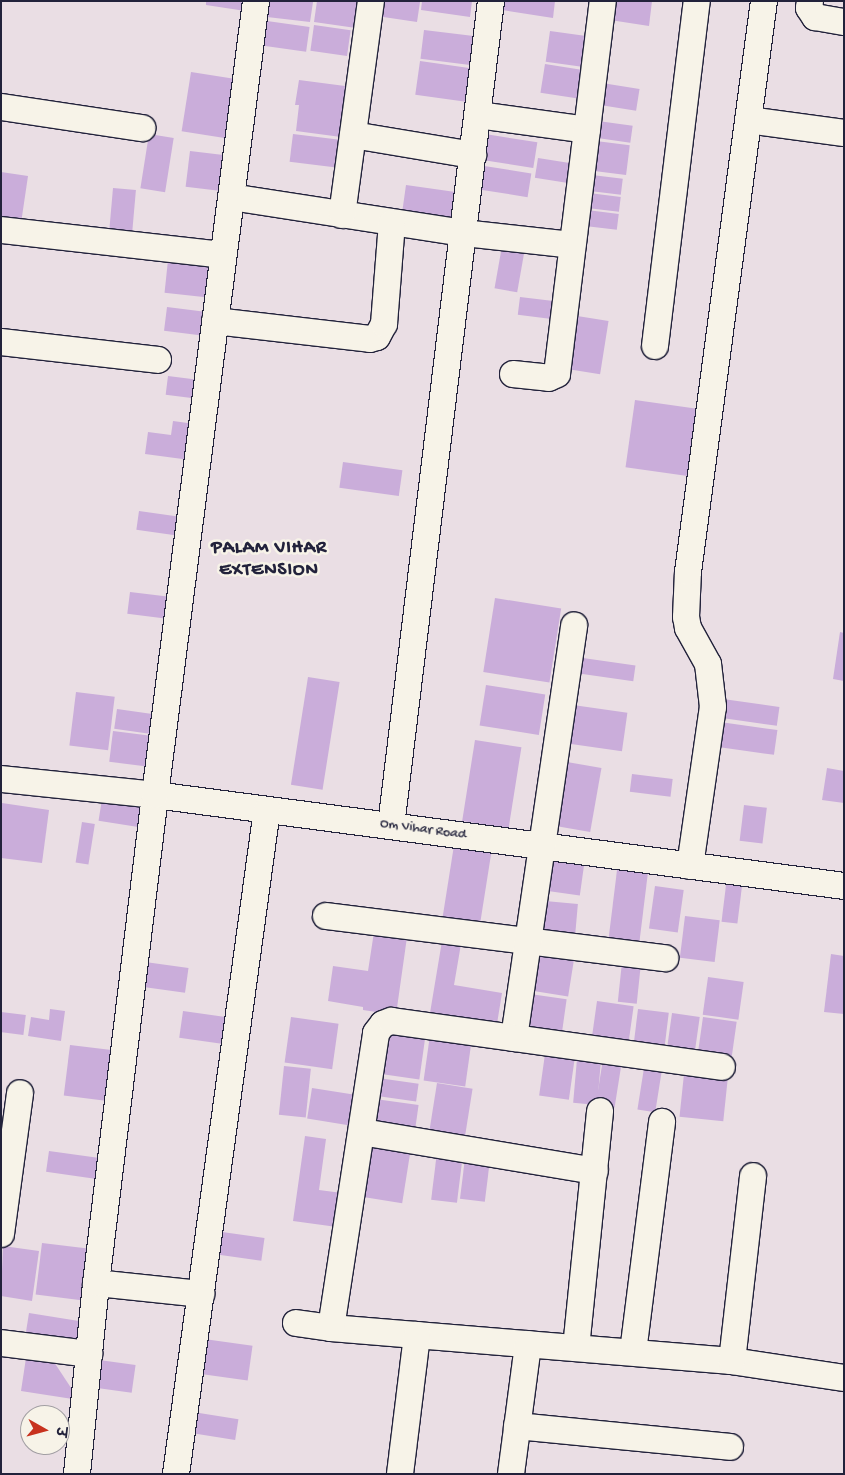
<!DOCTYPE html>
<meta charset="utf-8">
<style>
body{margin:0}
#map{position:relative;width:845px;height:1475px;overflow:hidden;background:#eadee4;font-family:"Gochi Hand","Playpen Sans Deva",sans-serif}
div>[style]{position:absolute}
.building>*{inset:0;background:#caadda;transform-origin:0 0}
.roads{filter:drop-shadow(1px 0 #22223b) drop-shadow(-1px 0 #22223b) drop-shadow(0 1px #22223b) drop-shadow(0 -1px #22223b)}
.street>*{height:26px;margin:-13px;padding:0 13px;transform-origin:13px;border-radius:13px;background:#f7f3e8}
span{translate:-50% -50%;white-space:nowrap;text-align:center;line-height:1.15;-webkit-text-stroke:5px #f7f3e8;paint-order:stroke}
.street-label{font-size:14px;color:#22223b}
.district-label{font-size:19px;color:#22223b;font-weight:700;letter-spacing:1px}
.frame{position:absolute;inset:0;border:2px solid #22223b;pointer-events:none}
.north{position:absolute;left:20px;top:1405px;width:50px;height:50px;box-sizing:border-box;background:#f7f3e8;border:1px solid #a29fa3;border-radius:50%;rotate:97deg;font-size:14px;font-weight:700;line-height:20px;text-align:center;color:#22223b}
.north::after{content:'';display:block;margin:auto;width:18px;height:22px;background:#c8321e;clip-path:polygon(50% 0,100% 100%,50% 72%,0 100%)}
</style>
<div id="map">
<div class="building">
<i style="clip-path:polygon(206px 1px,253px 1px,252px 12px,206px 5px)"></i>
<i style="clip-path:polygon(269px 1px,313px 2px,310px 22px,267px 17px)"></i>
<i style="clip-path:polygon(317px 1px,359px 1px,356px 28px,314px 22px)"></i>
<i style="clip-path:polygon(372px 1px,420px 2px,417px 22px,370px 15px)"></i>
<i style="clip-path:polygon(422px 1px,472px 1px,470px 17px,421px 10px)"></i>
<i style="clip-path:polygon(497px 1px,555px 1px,553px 18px,496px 9px)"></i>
<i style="clip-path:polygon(612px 1px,652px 1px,649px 26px,610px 20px)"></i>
<i style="left:267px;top:21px;width:43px;height:25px;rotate:8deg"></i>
<i style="left:314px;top:25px;width:37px;height:26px;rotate:8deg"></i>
<i style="left:424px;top:30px;width:50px;height:29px;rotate:7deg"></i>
<i style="left:550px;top:31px;width:42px;height:31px;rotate:8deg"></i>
<i style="left:420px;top:61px;width:53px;height:34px;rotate:8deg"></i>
<i style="left:545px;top:64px;width:43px;height:29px;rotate:9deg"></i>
<i style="left:191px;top:72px;width:45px;height:60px;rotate:9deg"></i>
<i style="clip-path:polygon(299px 80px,345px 86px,341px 137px,296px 131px,299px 105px,295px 105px)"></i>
<i style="left:602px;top:83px;width:38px;height:22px;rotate:9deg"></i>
<i style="left:598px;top:121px;width:35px;height:17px;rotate:8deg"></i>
<i style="left:149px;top:134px;width:25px;height:55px;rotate:9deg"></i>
<i style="left:293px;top:134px;width:47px;height:28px;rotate:7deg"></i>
<i style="left:485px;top:134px;width:53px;height:26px;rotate:9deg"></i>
<i style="left:596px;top:141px;width:34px;height:30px;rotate:7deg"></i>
<i style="left:190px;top:151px;width:40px;height:36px;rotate:7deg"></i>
<i style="left:538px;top:158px;width:40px;height:20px;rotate:9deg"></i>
<i style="left:478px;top:165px;width:54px;height:24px;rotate:9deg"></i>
<i style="clip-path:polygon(1px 172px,28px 176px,20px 230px,1px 227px)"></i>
<i style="left:592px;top:175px;width:31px;height:16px;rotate:7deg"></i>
<i style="left:406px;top:185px;width:57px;height:32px;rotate:8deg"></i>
<i style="left:113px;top:188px;width:23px;height:49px;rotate:5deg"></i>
<i style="left:589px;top:193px;width:32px;height:15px;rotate:7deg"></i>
<i style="left:587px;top:210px;width:32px;height:16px;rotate:7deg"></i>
<i style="left:502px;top:246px;width:23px;height:43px;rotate:10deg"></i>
<i style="left:168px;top:260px;width:46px;height:33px;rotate:6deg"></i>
<i style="left:520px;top:297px;width:40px;height:18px;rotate:7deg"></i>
<i style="left:167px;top:307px;width:38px;height:24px;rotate:7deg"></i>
<i style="left:571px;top:315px;width:38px;height:54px;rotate:9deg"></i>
<i style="left:168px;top:376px;width:32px;height:19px;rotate:7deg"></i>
<i style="left:635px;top:400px;width:68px;height:68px;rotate:8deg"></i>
<i style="clip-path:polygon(173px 421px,195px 424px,190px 460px,145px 454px,148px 432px,171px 435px)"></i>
<i style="left:343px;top:462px;width:60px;height:26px;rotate:8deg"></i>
<i style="left:139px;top:511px;width:41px;height:19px;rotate:8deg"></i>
<i style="left:130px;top:592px;width:46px;height:22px;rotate:7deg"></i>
<i style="left:495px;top:598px;width:67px;height:75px;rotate:9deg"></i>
<i style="clip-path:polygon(840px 632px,844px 633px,844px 681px,833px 679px)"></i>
<i style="left:583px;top:658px;width:53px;height:16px;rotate:8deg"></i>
<i style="left:308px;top:677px;width:32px;height:109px;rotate:9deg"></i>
<i style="left:486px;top:685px;width:60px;height:41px;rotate:9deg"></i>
<i style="left:76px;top:692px;width:39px;height:54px;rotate:7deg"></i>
<i style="left:723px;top:699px;width:57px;height:19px;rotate:8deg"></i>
<i style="left:566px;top:704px;width:62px;height:39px;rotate:8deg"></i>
<i style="left:117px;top:709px;width:41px;height:20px;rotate:8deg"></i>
<i style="left:720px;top:722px;width:58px;height:25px;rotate:8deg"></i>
<i style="left:113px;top:731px;width:38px;height:31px;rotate:7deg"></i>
<i style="left:475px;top:740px;width:47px;height:82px;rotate:9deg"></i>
<i style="left:567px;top:762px;width:35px;height:65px;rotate:10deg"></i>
<i style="clip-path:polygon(827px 768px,844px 771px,844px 803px,822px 800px)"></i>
<i style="left:632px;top:774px;width:41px;height:18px;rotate:7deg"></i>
<i style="left:102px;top:799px;width:45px;height:22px;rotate:9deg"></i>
<i style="clip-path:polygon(2px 803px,49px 810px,42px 863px,1px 858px)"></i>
<i style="left:744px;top:805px;width:23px;height:36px;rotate:7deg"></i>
<i style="left:82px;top:822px;width:13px;height:41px;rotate:9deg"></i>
<i style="left:455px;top:839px;width:38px;height:82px;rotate:9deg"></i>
<i style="left:551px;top:856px;width:34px;height:35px;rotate:8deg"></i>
<i style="left:618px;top:862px;width:31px;height:79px;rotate:7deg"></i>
<i style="left:727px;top:877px;width:16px;height:45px;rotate:7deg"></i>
<i style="left:655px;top:886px;width:29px;height:43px;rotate:8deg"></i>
<i style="left:545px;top:901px;width:33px;height:34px;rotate:5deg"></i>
<i style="left:685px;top:916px;width:35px;height:42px;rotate:7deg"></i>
<i style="clip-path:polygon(374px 932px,407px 937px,396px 1015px,363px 1010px,363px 1007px,328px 1001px,333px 966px,368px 971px)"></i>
<i style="clip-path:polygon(442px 941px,461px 944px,454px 985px,502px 993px,496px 1030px,429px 1019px)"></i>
<i style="left:537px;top:950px;width:38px;height:41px;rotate:9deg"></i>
<i style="clip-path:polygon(831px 954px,844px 956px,844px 1014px,824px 1012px)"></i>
<i style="left:138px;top:961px;width:51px;height:25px;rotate:8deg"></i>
<i style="left:622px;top:962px;width:19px;height:40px;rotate:6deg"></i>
<i style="left:708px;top:977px;width:36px;height:38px;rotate:8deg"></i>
<i style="left:530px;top:994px;width:37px;height:41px;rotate:8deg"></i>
<i style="left:597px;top:1001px;width:37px;height:36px;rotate:8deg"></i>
<i style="clip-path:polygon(50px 1009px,65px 1011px,61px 1041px,28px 1036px,31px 1017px,49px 1020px)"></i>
<i style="left:638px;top:1009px;width:31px;height:35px;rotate:7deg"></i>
<i style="left:183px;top:1011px;width:50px;height:27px;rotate:8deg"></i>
<i style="left:1px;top:1012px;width:25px;height:20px;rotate:7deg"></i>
<i style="left:672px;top:1013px;width:28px;height:37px;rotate:8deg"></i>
<i style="left:291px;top:1017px;width:48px;height:46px;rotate:8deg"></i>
<i style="left:703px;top:1017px;width:34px;height:40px;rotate:8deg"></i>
<i style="left:384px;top:1029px;width:42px;height:45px;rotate:8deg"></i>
<i style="left:430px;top:1035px;width:42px;height:46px;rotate:8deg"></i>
<i style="left:70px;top:1045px;width:46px;height:51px;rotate:7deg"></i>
<i style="left:545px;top:1054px;width:30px;height:42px;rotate:8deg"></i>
<i style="left:577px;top:1059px;width:24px;height:44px;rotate:5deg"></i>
<i style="left:603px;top:1059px;width:19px;height:46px;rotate:9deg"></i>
<i style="left:284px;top:1066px;width:27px;height:49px;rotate:6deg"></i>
<i style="left:644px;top:1068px;width:18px;height:42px;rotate:9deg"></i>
<i style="left:684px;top:1074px;width:44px;height:43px;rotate:6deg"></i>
<i style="left:378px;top:1078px;width:41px;height:18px;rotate:8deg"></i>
<i style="left:437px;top:1083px;width:36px;height:52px;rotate:9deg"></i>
<i style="left:312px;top:1088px;width:45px;height:31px;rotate:9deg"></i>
<i style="left:375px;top:1099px;width:44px;height:28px;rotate:8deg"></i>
<i style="clip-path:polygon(305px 1136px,326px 1139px,319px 1190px,342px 1193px,337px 1227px,293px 1221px)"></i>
<i style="left:367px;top:1144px;width:44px;height:53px;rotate:9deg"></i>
<i style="left:49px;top:1151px;width:51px;height:21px;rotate:8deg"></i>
<i style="left:437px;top:1152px;width:26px;height:48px;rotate:7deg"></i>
<i style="left:465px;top:1158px;width:25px;height:41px;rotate:7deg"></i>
<i style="left:215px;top:1231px;width:50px;height:23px;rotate:8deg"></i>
<i style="left:42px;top:1243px;width:46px;height:52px;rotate:7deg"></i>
<i style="clip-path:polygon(3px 1246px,39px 1251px,32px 1301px,1px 1296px)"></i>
<i style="left:29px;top:1313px;width:52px;height:31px;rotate:9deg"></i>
<i style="left:204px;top:1339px;width:49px;height:35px;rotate:8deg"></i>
<i style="clip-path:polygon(26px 1358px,54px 1362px,79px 1400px,21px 1391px)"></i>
<i style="left:92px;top:1359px;width:44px;height:28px;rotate:8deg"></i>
<i style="left:193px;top:1412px;width:46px;height:21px;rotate:9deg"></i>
</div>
<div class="roads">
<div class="street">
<i style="left:810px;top:1px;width:7px;rotate:98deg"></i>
<i style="left:809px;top:8px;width:11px;rotate:56deg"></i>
<i style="left:815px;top:17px;width:29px;rotate:10deg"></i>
<i style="left:1px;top:107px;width:143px;rotate:8.5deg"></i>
<i style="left:478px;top:115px;width:110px;rotate:7.8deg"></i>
<i style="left:748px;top:120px;width:97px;rotate:7.7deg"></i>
<i style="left:353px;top:135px;width:122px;rotate:9.5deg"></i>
<i style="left:231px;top:197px;width:236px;rotate:8.8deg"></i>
<i style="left:464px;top:233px;width:109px;rotate:6.3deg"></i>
<i style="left:342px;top:215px;width:216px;rotate:-82.3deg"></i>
<i style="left:1px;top:230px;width:223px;rotate:6.4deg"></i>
<i style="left:215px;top:321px;width:156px;rotate:6.6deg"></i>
<i style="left:370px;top:339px;width:7px;rotate:-16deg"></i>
<i style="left:377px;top:337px;width:15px;rotate:-62deg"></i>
<i style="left:384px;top:324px;width:101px;rotate:-85.5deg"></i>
<i style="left:1px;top:342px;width:158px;rotate:6.5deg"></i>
<i style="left:655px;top:346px;width:348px;rotate:-83.1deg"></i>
<i style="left:513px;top:374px;width:36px;rotate:6deg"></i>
<i style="left:549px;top:378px;width:9px;rotate:-27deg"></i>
<i style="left:557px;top:374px;width:376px;rotate:-83deg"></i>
<i style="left:1px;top:779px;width:155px;rotate:5.9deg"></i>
<i style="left:155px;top:795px;width:695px;rotate:7.52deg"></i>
<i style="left:391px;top:826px;width:831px;rotate:-83.09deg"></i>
<i style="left:690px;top:866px;width:161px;rotate:-81.8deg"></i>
<i style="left:713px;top:707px;width:43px;rotate:-96.6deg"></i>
<i style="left:708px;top:664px;width:41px;rotate:-119.1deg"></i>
<i style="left:688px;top:628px;width:11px;rotate:-100deg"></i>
<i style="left:686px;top:617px;width:45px;rotate:-87.5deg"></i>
<i style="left:688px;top:572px;width:576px;rotate:-82.42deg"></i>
<i style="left:326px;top:916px;width:342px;rotate:7.1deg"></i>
<i style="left:514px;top:1038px;width:417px;rotate:-81.7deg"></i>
<i style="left:362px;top:1132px;width:236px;rotate:9.5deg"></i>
<i style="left:1px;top:1234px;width:142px;rotate:-82.3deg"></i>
<i style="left:96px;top:1283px;width:106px;rotate:6deg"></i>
<i style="left:296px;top:1323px;width:35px;rotate:8deg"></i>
<i style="left:331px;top:1328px;width:402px;rotate:4.7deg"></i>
<i style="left:732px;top:1361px;width:113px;rotate:8.6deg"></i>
<i style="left:331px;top:1328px;width:298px;rotate:-81.3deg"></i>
<i style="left:376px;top:1033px;width:11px;rotate:-52deg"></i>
<i style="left:383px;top:1024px;width:9px;rotate:-21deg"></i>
<i style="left:391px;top:1021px;width:334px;rotate:7.9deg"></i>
<i style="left:1px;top:1343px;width:89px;rotate:7.1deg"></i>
<i style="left:576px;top:1348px;width:238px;rotate:-84.2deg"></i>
<i style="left:633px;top:1352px;width:232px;rotate:-82.8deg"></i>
<i style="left:732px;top:1361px;width:186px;rotate:-83.5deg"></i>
<i style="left:517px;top:1426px;width:214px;rotate:5.6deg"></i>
<i style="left:77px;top:1474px;width:192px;rotate:-84.3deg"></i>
<i style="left:96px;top:1283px;width:492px;rotate:-83.1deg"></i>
<i style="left:155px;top:795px;width:800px;rotate:-82.75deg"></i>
<i style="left:176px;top:1474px;width:670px;rotate:-82.2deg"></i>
<i style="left:400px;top:1474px;width:140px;rotate:-83deg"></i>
<i style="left:511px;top:1474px;width:131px;rotate:-82.5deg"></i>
</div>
</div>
<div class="street-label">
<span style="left:423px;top:830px;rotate:8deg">Om Vihar Road</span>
</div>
<div class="district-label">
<span style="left:269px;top:560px">PALAM VIHAR<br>EXTENSION</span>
</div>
<div class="frame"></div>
<div class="north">उ</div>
</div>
